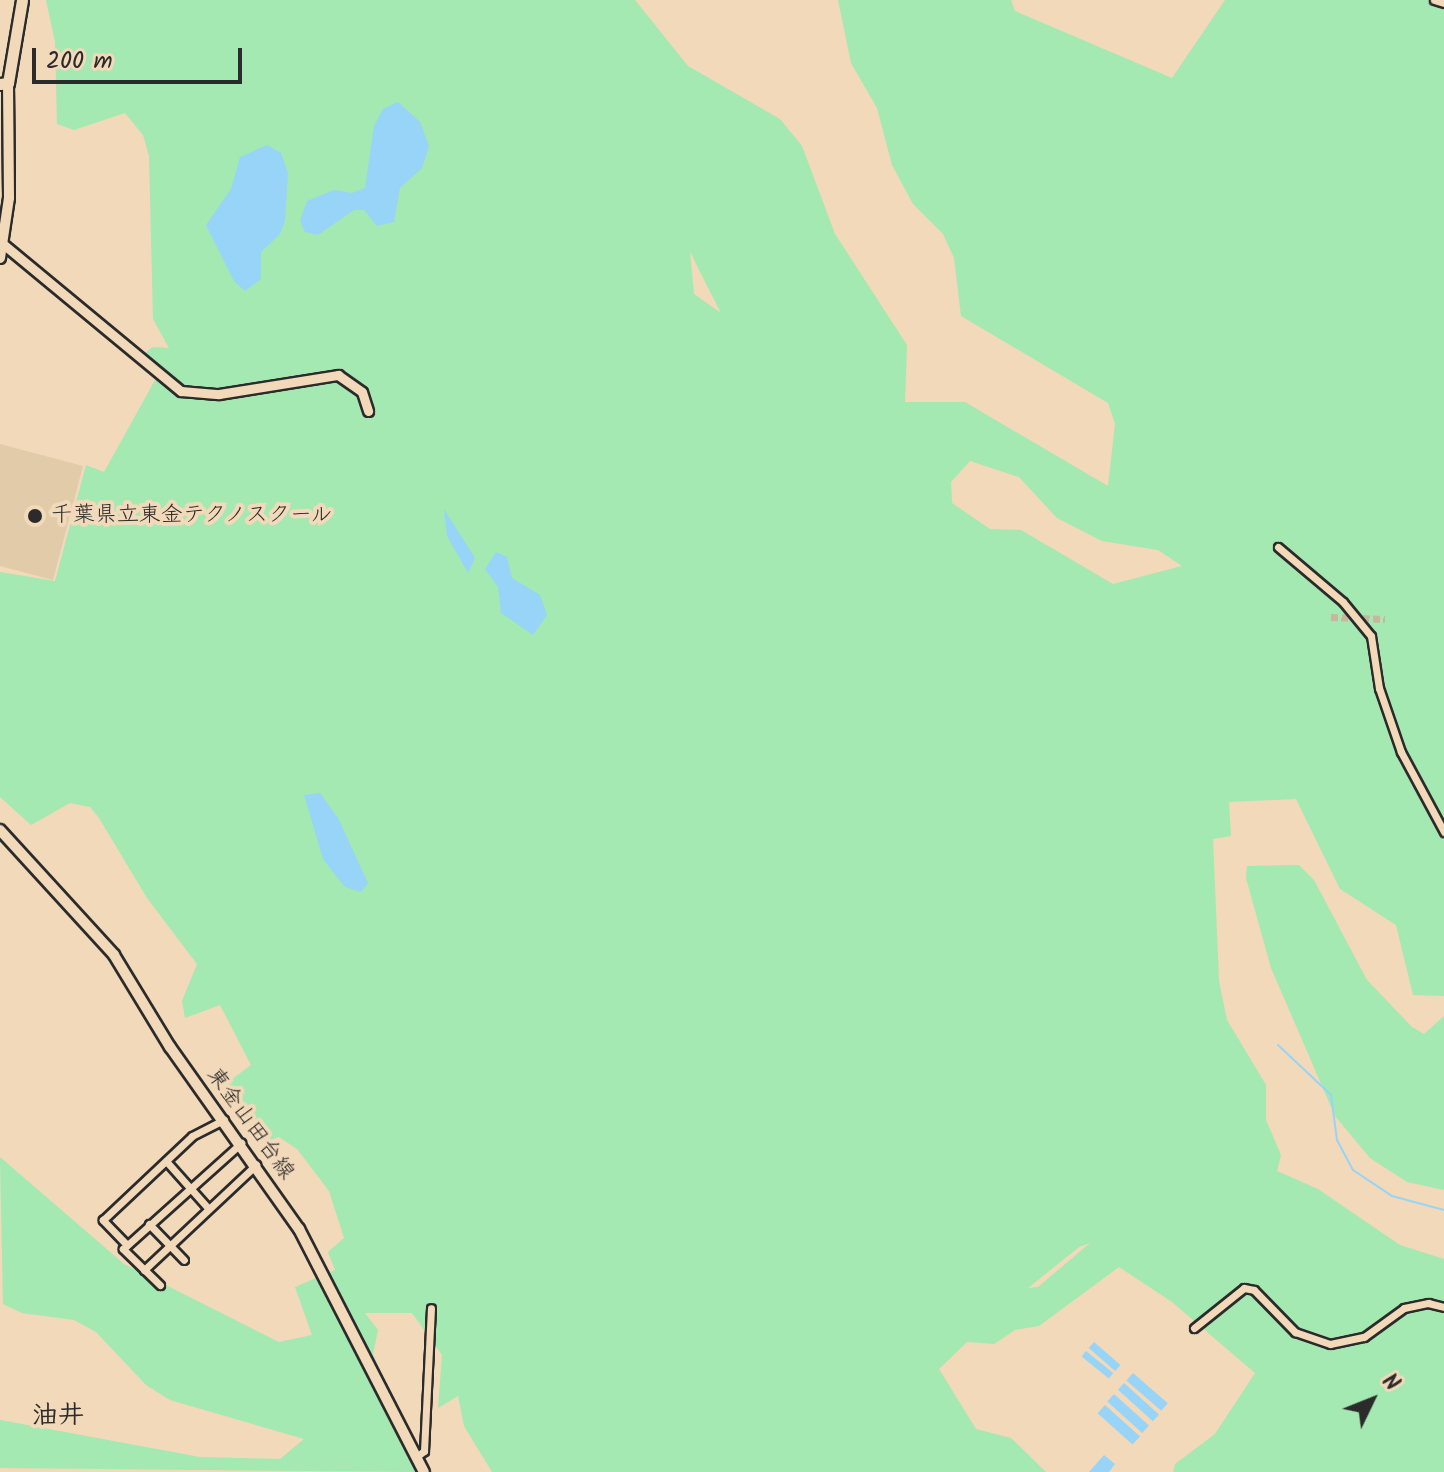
<!DOCTYPE html>
<meta charset="utf-8">
<style>
body{margin:0}
#map{position:relative;width:1444px;height:1472px;overflow:hidden;background:#f1d9b9;font-family:Kalam,"Klee One",sans-serif}
div>[style]{position:absolute}
.built>*{inset:0;background:#e2cba9}
.green>*{inset:0;background:#a4e8b2}
.water>*{inset:0;background:#97d4f8;transform-origin:0 0}
.stream>*{height:2px;margin:-1px;padding:0 1px;transform-origin:1px;border-radius:1px;background:#97d4f8}
.minor-tunnel>*{height:7px;margin-top:-3.5px;transform-origin:0;background:repeating-linear-gradient(90deg,#c9b69d 0 7px,transparent 0 10.5px)}
.roads{filter:drop-shadow(2px 0 #2b2b2b) drop-shadow(-2px 0 #2b2b2b) drop-shadow(0 2px #2b2b2b) drop-shadow(0 -2px #2b2b2b)}
.minor>*{height:7px;margin:-3.5px;padding:0 3.5px;transform-origin:3.5px;border-radius:3.5px;background:#f1d9b9}
.tertiary>*{height:9px;margin:-4.5px;padding:0 4.5px;transform-origin:4.5px;border-radius:4.5px;background:#f1d9b9}
.secondary>*{height:10px;margin:-5px;padding:0 5px;transform-origin:5px;border-radius:5px;background:#f1d9b9}
.trunk>*{height:11px;margin:-5.5px;padding:0 5.5px;transform-origin:5.5px;border-radius:5.5px;background:#f1d9b9}
.dots>*{width:22px;height:22px;translate:-50% -50%;box-sizing:border-box;border:4px solid #f1d9b9;border-radius:50%}
span{translate:-50% -50%;white-space:nowrap;text-align:center;line-height:1.15;-webkit-text-stroke:8px #f1d9b9;paint-order:stroke}
.poi-label{font-size:22px;color:#2b2b2b}
.left{translate:0 -50%;text-align:left}
.street-label{font-size:22px;color:#2b2b2b}
.quarter-label{font-size:26px;color:#2b2b2b;font-weight:700}
.north{position:absolute;left:1332px;top:1360px;width:80px;height:80px;-webkit-text-stroke:6px #f1d9b9;paint-order:stroke;rotate:47deg;font-size:22px;font-weight:700;line-height:32px;text-align:center;color:#2b2b2b}
.north::after{content:'';display:block;margin:auto;width:28px;height:36px;background:#2b2b2b;clip-path:polygon(50% 0,100% 100%,50% 72%,0 100%)}
.scale{position:absolute;left:32px;top:48px;width:210px;height:36px;box-sizing:border-box;border:4px solid #2b2b2b;border-top:0;padding-left:10px;font-size:24px;line-height:28px;white-space:nowrap;color:#2b2b2b;-webkit-text-stroke:6px #f1d9b9;paint-order:stroke}
</style>
<div id="map">
<div class="built">
<i style="clip-path:polygon(0 444px,83px 466px,53px 580px,0 566px)"></i>
</div>
<div class="green">
<i style="clip-path:polygon(evenodd,46px 0,635px 0,688px 66px,780px 119px,802px 146px,835px 234px,907px 345px,905px 402px,965px 402px,1108px 486px,1115px 424px,1108px 403px,961px 316px,954px 258px,943px 234px,913px 204px,892px 165px,877px 108px,851px 63px,838px 0,1011px 0,1015px 11px,1172px 78px,1225px 0,1444px 0,1444px 996px,1413px 995px,1396px 925px,1340px 889px,1296px 799px,1229px 802px,1231px 836px,1213px 839px,1219px 981px,1227px 1020px,1266px 1085px,1266px 1120px,1281px 1155px,1277px 1171px,1318px 1189px,1400px 1245px,1444px 1259px,1444px 1472px,1173px 1472px,1175px 1464px,1215px 1434px,1255px 1373px,1172px 1302px,1119px 1267px,1039px 1326px,1015px 1330px,994px 1344px,967px 1342px,939px 1369px,976px 1429px,1011px 1438px,1046px 1472px,492px 1472px,464px 1426px,458px 1396px,438px 1408px,442px 1355px,412px 1313px,365px 1313px,378px 1330px,373px 1354px,421px 1472px,0 1468px,0 1420px,200px 1457px,280px 1459px,304px 1439px,170px 1400px,146px 1385px,96px 1332px,74px 1320px,22px 1313px,3px 1304px,0 1157px,124px 1264px,279px 1342px,312px 1335px,295px 1287px,335px 1270px,328px 1252px,344px 1238px,329px 1191px,297px 1149px,279px 1137px,261px 1143px,224px 1085px,251px 1065px,220px 1005px,185px 1018px,182px 1001px,197px 964px,147px 898px,99px 818px,90px 807px,70px 803px,31px 825px,0 797px,0 572px,55px 581px,86px 465px,104px 472px,160px 371px,142px 355px,153px 347px,169px 348px,153px 319px,149px 156px,143px 135px,125px 113px,74px 130px,57px 124px,55px 42px,46px 0,690px 251px,699px 270px,721px 313px,694px 294px,690px 251px,46px 0,970px 461px,1019px 477px,1057px 518px,1102px 541px,1158px 550px,1182px 566px,1113px 584px,1021px 530px,990px 529px,952px 503px,951px 482px,970px 461px,46px 0,1090px 1243px,1038px 1287px,1028px 1288px,1079px 1247px,1090px 1243px)"></i>
<i style="clip-path:polygon(1299px 865px,1314px 880px,1367px 980px,1412px 1027px,1424px 1034px,1444px 1016px,1444px 1190px,1407px 1182px,1370px 1158px,1335px 1116px,1271px 968px,1246px 878px,1247px 866px)"></i>
</div>
<div class="water">
<i style="clip-path:polygon(398px 102px,420px 122px,429px 146px,422px 168px,400px 188px,394px 222px,377px 226px,364px 210px,354px 210px,318px 235px,305px 232px,300px 221px,307px 201px,334px 190px,352px 193px,365px 188px,374px 126px,383px 109px)"></i>
<i style="clip-path:polygon(267px 145px,281px 153px,288px 173px,285px 221px,280px 234px,261px 252px,261px 279px,245px 291px,234px 281px,206px 225px,231px 189px,240px 157px)"></i>
<i style="clip-path:polygon(444px 509px,475px 558px,468px 573px,447px 536px)"></i>
<i style="clip-path:polygon(496px 552px,507px 557px,512px 578px,540px 595px,547px 615px,533px 635px,501px 613px,498px 587px,485px 569px)"></i>
<i style="clip-path:polygon(320px 793px,338px 818px,368px 883px,361px 892px,345px 887px,323px 859px,304px 795px)"></i>
<i style="left:1094px;top:1342px;width:35px;height:8px;rotate:41deg"></i>
<i style="left:1086px;top:1351px;width:35px;height:7px;rotate:39deg"></i>
<i style="left:1133px;top:1373px;width:46px;height:10px;rotate:41deg"></i>
<i style="left:1124px;top:1383px;width:47px;height:9px;rotate:42deg"></i>
<i style="left:1114px;top:1394px;width:47px;height:10px;rotate:42deg"></i>
<i style="left:1105px;top:1405px;width:47px;height:11px;rotate:42deg"></i>
<i style="clip-path:polygon(1104px 1455px,1115px 1464px,1109px 1472px,1089px 1472px)"></i>
</div>
<div class="stream">
<i style="left:1278px;top:1045px;width:73px;rotate:43.3deg"></i>
<i style="left:1331px;top:1095px;width:45px;rotate:82.4deg"></i>
<i style="left:1337px;top:1140px;width:34px;rotate:62deg"></i>
<i style="left:1353px;top:1170px;width:47px;rotate:33.7deg"></i>
<i style="left:1392px;top:1196px;width:54px;rotate:15.1deg"></i>
</div>
<div class="minor-tunnel">
<i style="left:1331px;top:617px;width:54px;rotate:2.1deg"></i>
</div>
<div class="roads">
<div class="minor">
<i style="left:1434px;top:0;width:10px;rotate:17deg"></i>
<i style="left:1278px;top:547px;width:85px;rotate:40.2deg"></i>
<i style="left:1343px;top:602px;width:44px;rotate:50.5deg"></i>
<i style="left:1371px;top:636px;width:53px;rotate:81.3deg"></i>
<i style="left:1379px;top:688px;width:68px;rotate:71deg"></i>
<i style="left:1401px;top:752px;width:91px;rotate:61.7deg"></i>
<i style="left:166px;top:1161px;width:63px;rotate:48.2deg"></i>
<i style="left:149px;top:1224px;width:50px;rotate:45.8deg"></i>
<i style="left:127px;top:1245px;width:35px;rotate:-134deg"></i>
<i style="left:103px;top:1220px;width:122px;rotate:-43.3deg"></i>
<i style="left:192px;top:1136px;width:36px;rotate:-27deg"></i>
<i style="left:144px;top:1270px;width:154px;rotate:-43.2deg"></i>
<i style="left:160px;top:1285px;width:52px;rotate:-135.8deg"></i>
<i style="left:123px;top:1249px;width:159px;rotate:-41.9deg"></i>
<i style="left:1194px;top:1328px;width:64px;rotate:-38.7deg"></i>
<i style="left:1244px;top:1288px;width:10px;rotate:11deg"></i>
<i style="left:1254px;top:1290px;width:59px;rotate:45.7deg"></i>
<i style="left:1295px;top:1332px;width:37px;rotate:19deg"></i>
<i style="left:1330px;top:1344px;width:35px;rotate:-12deg"></i>
<i style="left:1364px;top:1337px;width:49px;rotate:-35.9deg"></i>
<i style="left:1404px;top:1308px;width:25px;rotate:-12deg"></i>
<i style="left:1428px;top:1303px;width:16px;rotate:14deg"></i>
<i style="left:416px;top:1457px;width:10px;rotate:-37deg"></i>
<i style="left:424px;top:1451px;width:143px;rotate:-87.2deg"></i>
</div>
<div class="tertiary">
<i style="left:3px;top:244px;width:231px;rotate:39.6deg"></i>
<i style="left:181px;top:391px;width:38px;rotate:5deg"></i>
<i style="left:219px;top:394px;width:121px;rotate:-9.1deg"></i>
<i style="left:338px;top:375px;width:29px;rotate:35deg"></i>
<i style="left:362px;top:392px;width:20px;rotate:72deg"></i>
</div>
<div class="secondary">
<i style="left:0;top:258px;width:61px;rotate:-81.5deg"></i>
<i style="left:9px;top:198px;width:115px;rotate:-90.5deg"></i>
<i style="left:0;top:830px;width:169px;rotate:47.6deg"></i>
<i style="left:114px;top:955px;width:108px;rotate:58.7deg"></i>
<i style="left:170px;top:1047px;width:223px;rotate:54.7deg"></i>
<i style="left:299px;top:1229px;width:273px;rotate:62.8deg"></i>
</div>
<div class="trunk">
<i style="left:0;top:84px;width:8px;rotate:-7deg"></i>
<i style="left:8px;top:83px;width:84px;rotate:-80.4deg"></i>
</div>
</div>
<div class="dots">
<i style="left:35px;top:516px;background:#2b2b2b"></i>
</div>
<div class="poi-label">
<span class="left" style="left:51px;top:516px">千葉県立東金テクノスクール</span>
</div>
<div class="street-label">
<span style="left:250px;top:1124px;rotate:54deg">東金山田台線</span>
</div>
<div class="quarter-label">
<span style="left:58px;top:1417px">油井</span>
</div>
<div class="north">N</div>
<div class="scale">200 m</div>
</div>
